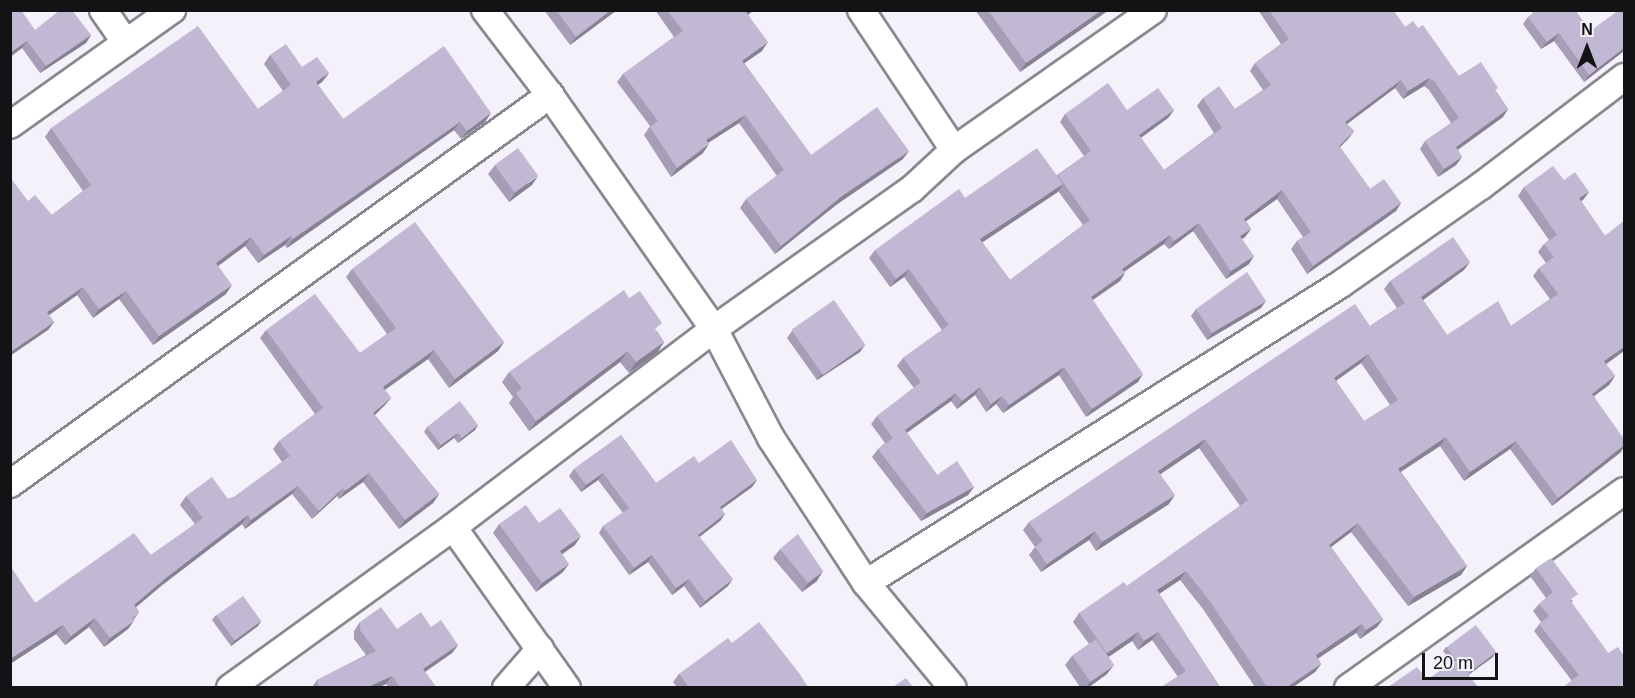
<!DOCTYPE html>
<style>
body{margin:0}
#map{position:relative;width:1635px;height:698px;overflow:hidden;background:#f4f1fa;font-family:Helvetica,sans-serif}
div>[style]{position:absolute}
.roads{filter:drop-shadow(2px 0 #8a878f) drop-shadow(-2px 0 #8a878f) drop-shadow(0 2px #8a878f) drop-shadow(0 -2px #8a878f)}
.minor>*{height:26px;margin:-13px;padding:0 13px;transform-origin:13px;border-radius:13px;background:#fff}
.wall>*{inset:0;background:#a69eb6}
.shaded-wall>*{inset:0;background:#878194}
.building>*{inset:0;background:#c1b8d4;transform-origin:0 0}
span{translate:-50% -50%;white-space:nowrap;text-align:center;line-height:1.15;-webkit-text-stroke:4.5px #f4f1fa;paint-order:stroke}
.frame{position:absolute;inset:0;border:12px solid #131215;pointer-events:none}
.north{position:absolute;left:1557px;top:18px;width:60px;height:60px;-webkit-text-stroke:4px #f4f1fa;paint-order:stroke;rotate:0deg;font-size:16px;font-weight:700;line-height:24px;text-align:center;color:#131215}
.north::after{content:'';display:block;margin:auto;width:21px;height:27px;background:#131215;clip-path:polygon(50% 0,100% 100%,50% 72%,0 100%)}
.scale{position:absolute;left:1422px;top:653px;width:76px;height:27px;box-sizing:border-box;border:3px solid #131215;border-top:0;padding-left:8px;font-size:18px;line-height:21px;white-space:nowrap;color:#131215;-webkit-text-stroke:4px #f4f1fa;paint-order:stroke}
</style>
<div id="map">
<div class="roads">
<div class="minor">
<i style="left:103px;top:10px;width:40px;rotate:55.1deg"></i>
<i style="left:485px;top:10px;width:107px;rotate:52.6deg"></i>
<i style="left:550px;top:95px;width:286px;rotate:55deg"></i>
<i style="left:714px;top:329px;width:123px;rotate:62.4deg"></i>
<i style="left:771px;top:438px;width:173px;rotate:56.8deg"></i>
<i style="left:866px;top:583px;width:136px;rotate:50.4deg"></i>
<i style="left:861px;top:10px;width:168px;rotate:56.4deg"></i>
<i style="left:10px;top:125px;width:199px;rotate:-35.4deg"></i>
<i style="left:10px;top:484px;width:666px;rotate:-35.77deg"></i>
<i style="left:453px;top:527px;width:197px;rotate:54.7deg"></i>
<i style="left:866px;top:583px;width:561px;rotate:-32.19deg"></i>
<i style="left:1341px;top:284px;width:171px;rotate:-35deg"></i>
<i style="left:1481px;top:186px;width:180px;rotate:-37.3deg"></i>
<i style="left:230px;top:688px;width:275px;rotate:-35.8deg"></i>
<i style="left:453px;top:527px;width:328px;rotate:-37.2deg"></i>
<i style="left:714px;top:329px;width:242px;rotate:-35.3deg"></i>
<i style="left:912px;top:189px;width:57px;rotate:-42.9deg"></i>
<i style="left:954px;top:150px;width:243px;rotate:-35.1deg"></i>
<i style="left:506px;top:688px;width:52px;rotate:-48.9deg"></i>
<i style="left:1348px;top:688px;width:339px;rotate:-35.5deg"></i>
</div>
</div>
<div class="wall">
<i style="clip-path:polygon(10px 10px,35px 30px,91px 35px,86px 43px,40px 73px,22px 48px,10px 57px)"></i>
<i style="clip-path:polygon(544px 10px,617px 10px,570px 45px)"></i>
<i style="clip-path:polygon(655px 10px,754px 10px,748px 15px,762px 51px,744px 63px,811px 155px,903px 159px,836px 205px,775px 254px,740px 208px,746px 199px,777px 176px,739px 123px,708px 143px,703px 153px,671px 177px,644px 135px,650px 126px,617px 82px,623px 74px,674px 37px)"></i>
<i style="clip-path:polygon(975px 10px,1109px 10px,1020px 72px)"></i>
<i style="clip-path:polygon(evenodd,1258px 10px,1393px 10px,1405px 27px,1418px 28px,1459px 76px,1496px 91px,1508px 109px,1503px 117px,1458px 150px,1462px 157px,1456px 165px,1438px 177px,1420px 149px,1425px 141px,1451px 123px,1429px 90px,1424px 86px,1403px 99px,1395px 88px,1347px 124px,1354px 131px,1348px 139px,1340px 147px,1370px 189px,1401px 203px,1396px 211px,1307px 274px,1291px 249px,1297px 241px,1303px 237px,1277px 199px,1246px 221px,1251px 229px,1245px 237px,1242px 239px,1249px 264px,1226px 279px,1193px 231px,1169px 249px,1164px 244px,1124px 272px,1125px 273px,1120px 281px,1093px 300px,1138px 382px,1086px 417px,1059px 375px,1003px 413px,996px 404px,986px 412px,975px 395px,957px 409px,951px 401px,907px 433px,937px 475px,974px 487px,968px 495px,921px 521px,872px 457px,878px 449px,885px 443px,871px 424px,877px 416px,914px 388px,897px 366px,903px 358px,942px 330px,904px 277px,890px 287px,869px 258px,875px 250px,965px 198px,1057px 175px,1084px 156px,1060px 122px,1065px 114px,1127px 110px,1174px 110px,1168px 118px,1141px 138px,1164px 170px,1214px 133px,1197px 106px,1203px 98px,1235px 109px,1263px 90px,1250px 71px,1255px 63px,1281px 44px,1258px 10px,1058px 191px,1083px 225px,1010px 280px,982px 242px,1058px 191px)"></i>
<i style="clip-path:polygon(1532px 10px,1575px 10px,1590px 31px,1624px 51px,1584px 82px,1554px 41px,1541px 49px,1523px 24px,1528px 17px,1533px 13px)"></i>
<i style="clip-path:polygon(270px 55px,302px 67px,329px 73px,322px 82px,318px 85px,343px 119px,491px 113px,485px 122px,461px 139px,454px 130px,287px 248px,285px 245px,258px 263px,245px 246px,218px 266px,226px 294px,153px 345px,119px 299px,93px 318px,77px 295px,49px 315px,54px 322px,48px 330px,28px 201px,52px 215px,83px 191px,45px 137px,51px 128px,258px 109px,283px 91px,264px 64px)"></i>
<i style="clip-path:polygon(495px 165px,532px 185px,509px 202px,488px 174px)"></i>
<i style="clip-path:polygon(evenodd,1564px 180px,1589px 192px,1581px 201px,1605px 236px,1624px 221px,1624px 351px,1606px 364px,1615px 376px,1609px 385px,1594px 396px,1621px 452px,1552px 506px,1510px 449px,1464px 481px,1440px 446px,1401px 472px,1467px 566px,1461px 575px,1408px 606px,1351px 532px,1331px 547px,1383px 619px,1377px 627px,1360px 639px,1356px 633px,1318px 658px,1321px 664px,1315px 672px,1293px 687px,1255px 687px,1203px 609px,1180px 580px,1159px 594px,1220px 687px,1178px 677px,1152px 640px,1138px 650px,1132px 641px,1108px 657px,1107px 674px,1089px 687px,1080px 687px,1065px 665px,1072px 656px,1089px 644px,1073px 622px,1079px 613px,1127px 586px,1240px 506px,1199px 448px,1160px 474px,1169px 504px,1096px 551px,1089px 540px,1041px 572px,1029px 555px,1035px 547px,1023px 530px,1029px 522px,1370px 326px,1397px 308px,1384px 289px,1390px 281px,1464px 270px,1423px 300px,1447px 335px,1511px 326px,1550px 299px,1533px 276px,1539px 268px,1546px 263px,1538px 252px,1544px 244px,1549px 240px,1518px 196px,1524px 187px,1564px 180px,1361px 363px,1390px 405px,1364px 421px,1336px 381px,1361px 363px)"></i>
<i style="clip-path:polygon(352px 269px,504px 342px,498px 351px,449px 388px,428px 359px,385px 390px,391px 398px,384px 406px,375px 415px,439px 494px,433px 503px,399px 529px,363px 482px,339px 499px,337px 496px,312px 519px,292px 494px,245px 529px,242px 524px,161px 586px,136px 607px,139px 612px,128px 629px,104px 647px,89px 627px,65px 645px,56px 634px,10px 664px,10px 566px,35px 603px,151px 555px,188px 529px,195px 524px,180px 505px,186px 496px,228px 499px,234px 497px,282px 462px,273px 449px,279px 441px,315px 414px,260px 338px,266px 330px,360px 353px,387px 334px,346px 277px)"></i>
<i style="clip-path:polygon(1261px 308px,1207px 340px,1191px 316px,1196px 309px)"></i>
<i style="clip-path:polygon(657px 331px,664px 342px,657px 353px,629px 373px,620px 362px,529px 431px,509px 403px,513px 397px,502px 382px,509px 372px)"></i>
<i style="clip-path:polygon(792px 331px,860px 352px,817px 380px,787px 338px)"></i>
<i style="clip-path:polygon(478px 425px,475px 430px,458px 443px,454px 438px,438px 450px,424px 432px,427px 427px)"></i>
<i style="clip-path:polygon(621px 435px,656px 483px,699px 463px,757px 480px,752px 487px,721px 509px,725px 514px,720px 521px,699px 537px,728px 586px,700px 608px,684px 586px,672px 595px,648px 562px,629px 575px,599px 533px,603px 526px,623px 513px,598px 480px,581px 492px,569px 476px,574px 469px)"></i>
<i style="clip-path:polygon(539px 523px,575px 545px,562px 554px,563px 572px,536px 592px,493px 533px,499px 524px)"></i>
<i style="clip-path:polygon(780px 549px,817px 581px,802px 592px,773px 558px)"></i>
<i style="clip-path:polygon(1536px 568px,1573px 601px,1571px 602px,1608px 653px,1572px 681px,1534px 631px,1541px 622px,1533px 611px,1539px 604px,1546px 598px,1530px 576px)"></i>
<i style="clip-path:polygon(216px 615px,261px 621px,258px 626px,231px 646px,212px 620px)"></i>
<i style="clip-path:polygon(360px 622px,397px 629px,431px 627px,458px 645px,452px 653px,425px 672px,436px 687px,388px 687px,386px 684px,380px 687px,312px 687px,317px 680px,366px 655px,354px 639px,354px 631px)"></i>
<i style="clip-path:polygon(732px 643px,808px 687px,677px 687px,673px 682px,679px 674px)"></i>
<i style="clip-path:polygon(1446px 647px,1493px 657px,1468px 675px,1388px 687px,1427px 680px,1452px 663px,1443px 651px)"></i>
</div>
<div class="shaded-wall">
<i style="clip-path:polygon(611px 10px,617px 10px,570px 45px,576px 37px)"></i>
<i style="clip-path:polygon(748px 10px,754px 10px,740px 21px,746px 12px)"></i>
<i style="clip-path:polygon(1102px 10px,1109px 10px,1020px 72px,1026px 63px)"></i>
<i style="clip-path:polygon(1559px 33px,1554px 41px,1541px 49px,1547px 42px)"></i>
<i style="clip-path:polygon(91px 35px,86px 43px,40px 73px,46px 66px)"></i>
<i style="clip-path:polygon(27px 41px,22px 48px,10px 57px,10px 53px)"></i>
<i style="clip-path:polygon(768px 42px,762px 51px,736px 69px,742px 61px)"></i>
<i style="clip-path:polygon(1624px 48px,1624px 51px,1584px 82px,1589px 75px)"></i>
<i style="clip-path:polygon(329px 73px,322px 82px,310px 90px,316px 82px)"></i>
<i style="clip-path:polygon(1429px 78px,1424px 86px,1403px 99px,1408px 91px)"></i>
<i style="clip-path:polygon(1401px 80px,1395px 88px,1339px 130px,1345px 122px)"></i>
<i style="clip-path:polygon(1508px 109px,1503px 117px,1450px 155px,1456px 147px)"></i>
<i style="clip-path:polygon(1174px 110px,1168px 118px,1133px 143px,1139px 135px)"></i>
<i style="clip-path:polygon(491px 113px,485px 122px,461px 139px,467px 131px)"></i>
<i style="clip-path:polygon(745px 115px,739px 123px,700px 148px,706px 140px)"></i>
<i style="clip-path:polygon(460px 122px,454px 130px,287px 248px,293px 239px)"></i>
<i style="clip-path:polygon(1354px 131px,1348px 139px,1333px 154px,1339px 146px)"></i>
<i style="clip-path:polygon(709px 144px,703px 153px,671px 177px,677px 168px)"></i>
<i style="clip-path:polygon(909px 151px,903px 159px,836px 205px,775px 254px,781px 246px,842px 196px)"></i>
<i style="clip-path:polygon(1462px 157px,1456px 165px,1438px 177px,1444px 169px)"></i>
<i style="clip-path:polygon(538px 176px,532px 185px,509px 202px,515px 193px)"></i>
<i style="clip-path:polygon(1063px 184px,1058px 192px,974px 248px,980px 239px)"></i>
<i style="clip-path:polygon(1282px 190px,1277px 199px,1238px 227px,1244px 219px)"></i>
<i style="clip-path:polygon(1589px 192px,1583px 200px,1573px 207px,1579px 198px)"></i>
<i style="clip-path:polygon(1401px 203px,1396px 211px,1307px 274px,1313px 266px)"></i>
<i style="clip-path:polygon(1199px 223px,1193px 231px,1169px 249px,1174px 241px)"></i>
<i style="clip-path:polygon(1251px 229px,1245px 237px,1235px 244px,1240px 236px)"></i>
<i style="clip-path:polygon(1170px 235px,1164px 244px,1116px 277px,1122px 269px)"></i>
<i style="clip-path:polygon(291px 236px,285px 245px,258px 263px,264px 255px)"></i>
<i style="clip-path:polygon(251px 237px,245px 246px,210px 272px,216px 263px)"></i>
<i style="clip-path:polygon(1254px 256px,1249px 264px,1226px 279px,1231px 271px)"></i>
<i style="clip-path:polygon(1470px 262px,1464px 270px,1415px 306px,1421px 297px)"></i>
<i style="clip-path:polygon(909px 269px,904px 277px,890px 287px,896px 279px)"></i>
<i style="clip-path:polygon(1125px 273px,1120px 281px,1085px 305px,1091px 297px)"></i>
<i style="clip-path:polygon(232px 285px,226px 294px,153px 345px,159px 336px)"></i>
<i style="clip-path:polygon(83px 287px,77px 295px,41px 321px,47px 312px)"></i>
<i style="clip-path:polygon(126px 291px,119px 299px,93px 318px,99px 309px)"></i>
<i style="clip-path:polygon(1266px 301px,1261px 308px,1207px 340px,1212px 333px)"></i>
<i style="clip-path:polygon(54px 322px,48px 330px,10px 356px,10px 352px)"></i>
<i style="clip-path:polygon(504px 342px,498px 351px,449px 388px,455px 379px)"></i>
<i style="clip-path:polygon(664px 342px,657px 353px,629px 373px,636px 362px)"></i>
<i style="clip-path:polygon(865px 345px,860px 352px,817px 380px,822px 373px)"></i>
<i style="clip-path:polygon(1624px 347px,1624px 351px,1598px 370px,1604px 361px)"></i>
<i style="clip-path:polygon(434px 350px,428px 359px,377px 395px,383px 387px)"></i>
<i style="clip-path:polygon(628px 351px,620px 362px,529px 431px,536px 421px)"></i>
<i style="clip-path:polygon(1368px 354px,1361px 363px,1328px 386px,1334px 378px)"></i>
<i style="clip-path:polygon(1064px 367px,1059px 375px,1003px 413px,1009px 405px)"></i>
<i style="clip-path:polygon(1143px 374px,1138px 382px,1086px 417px,1092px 409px)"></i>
<i style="clip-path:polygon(1615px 376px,1609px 385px,1586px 402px,1592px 394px)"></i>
<i style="clip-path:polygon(980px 387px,975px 395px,957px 409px,962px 401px)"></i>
<i style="clip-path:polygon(956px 393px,951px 401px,899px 438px,905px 430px)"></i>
<i style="clip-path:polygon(1002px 396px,996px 404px,986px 412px,991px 404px)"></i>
<i style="clip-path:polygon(391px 398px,384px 406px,367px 422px,373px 413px)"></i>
<i style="clip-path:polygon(478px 425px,475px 430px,458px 443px,462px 438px)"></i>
<i style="clip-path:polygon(458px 433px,454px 438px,438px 450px,441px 445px)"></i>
<i style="clip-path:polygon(1446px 437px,1440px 446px,1392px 477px,1398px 469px)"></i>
<i style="clip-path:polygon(1205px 439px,1199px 448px,1152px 480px,1158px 471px)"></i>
<i style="clip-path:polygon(1516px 441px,1510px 449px,1464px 481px,1470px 472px)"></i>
<i style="clip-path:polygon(1624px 445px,1624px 447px,1621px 452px,1552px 506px,1558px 498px)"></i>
<i style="clip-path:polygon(369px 473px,363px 482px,339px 499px,345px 491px)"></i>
<i style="clip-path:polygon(603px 473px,598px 480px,581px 492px,586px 485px)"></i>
<i style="clip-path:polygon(757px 480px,752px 487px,715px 514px,720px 507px)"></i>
<i style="clip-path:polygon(298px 486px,292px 494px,245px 529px,251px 520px)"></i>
<i style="clip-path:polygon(974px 487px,968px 495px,921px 521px,927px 513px)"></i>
<i style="clip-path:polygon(343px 488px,337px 496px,312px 519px,319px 511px)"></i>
<i style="clip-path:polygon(439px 494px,433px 503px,399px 529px,405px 520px)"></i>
<i style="clip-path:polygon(1175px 495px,1169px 504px,1096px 551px,1102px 542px)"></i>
<i style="clip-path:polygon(725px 514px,720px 521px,693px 542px,698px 535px)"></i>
<i style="clip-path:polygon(248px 515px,242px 524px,161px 586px,128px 614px,134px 605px,167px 577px)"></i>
<i style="clip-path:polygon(1358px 523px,1351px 532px,1323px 553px,1329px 545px)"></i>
<i style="clip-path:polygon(1095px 531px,1089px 540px,1041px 572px,1047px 564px)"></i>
<i style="clip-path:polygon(581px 536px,575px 545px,554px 560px,560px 551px)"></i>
<i style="clip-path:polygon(652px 555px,648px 562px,629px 575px,634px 568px)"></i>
<i style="clip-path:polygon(569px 564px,563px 572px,536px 592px,542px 583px)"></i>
<i style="clip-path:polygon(1467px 566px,1461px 575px,1408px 606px,1414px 597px)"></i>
<i style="clip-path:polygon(823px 571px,817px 581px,802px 592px,808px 583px)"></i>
<i style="clip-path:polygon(1186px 571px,1180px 580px,1151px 599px,1157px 590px)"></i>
<i style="clip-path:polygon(689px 579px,684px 586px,672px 595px,676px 588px)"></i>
<i style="clip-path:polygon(733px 579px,728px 586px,700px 608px,705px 601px)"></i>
<i style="clip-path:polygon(95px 618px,89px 627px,65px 645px,71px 636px)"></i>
<i style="clip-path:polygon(1383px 619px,1377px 627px,1360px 639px,1366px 630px)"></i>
<i style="clip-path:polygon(134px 621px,128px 629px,104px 647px,110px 638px)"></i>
<i style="clip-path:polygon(261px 621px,258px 626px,231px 646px,234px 641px)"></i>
<i style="clip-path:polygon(1362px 624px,1356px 633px,1310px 664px,1316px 655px)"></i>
<i style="clip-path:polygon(63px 625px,56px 634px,10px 664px,10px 659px)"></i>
<i style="clip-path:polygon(1138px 632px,1132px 641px,1101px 662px,1107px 653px)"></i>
<i style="clip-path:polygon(1158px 632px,1152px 640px,1138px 650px,1144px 641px)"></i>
<i style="clip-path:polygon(458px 645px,452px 653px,416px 678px,423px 669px)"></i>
<i style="clip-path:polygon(1496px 652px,1493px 657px,1464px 678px,1467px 674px)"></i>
<i style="clip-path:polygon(1321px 664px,1315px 672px,1293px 687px,1287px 687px)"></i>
<i style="clip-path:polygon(1114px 665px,1107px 674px,1089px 687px,1086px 687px,1090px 682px)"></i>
<i style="clip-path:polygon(392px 676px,386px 684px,380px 687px,368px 687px)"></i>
</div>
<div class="building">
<i style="clip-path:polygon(10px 10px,21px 10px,35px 30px,60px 10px,72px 10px,91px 35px,46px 66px,27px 41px,10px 53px)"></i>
<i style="clip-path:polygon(556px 10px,611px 10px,576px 37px)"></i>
<i style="clip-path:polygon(667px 10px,748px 10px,746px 12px,768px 42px,742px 61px,811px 155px,877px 107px,909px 151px,842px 196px,781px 246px,746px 199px,784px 170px,745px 115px,706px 140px,709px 144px,677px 168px,650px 127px,658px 121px,623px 74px,683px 31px)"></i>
<i style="clip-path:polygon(988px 10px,1102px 10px,1026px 63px)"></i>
<i style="clip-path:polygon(1269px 10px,1393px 10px,1405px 27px,1413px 21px,1418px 28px,1423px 25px,1459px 76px,1481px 62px,1498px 88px,1495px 90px,1508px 109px,1456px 147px,1462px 157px,1444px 169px,1425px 141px,1459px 118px,1435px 82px,1429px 78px,1408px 91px,1401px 80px,1345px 122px,1354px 131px,1339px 146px,1370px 189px,1384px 179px,1401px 203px,1313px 266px,1297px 241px,1311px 232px,1282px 190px,1244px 219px,1251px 229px,1240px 236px,1254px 256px,1231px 271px,1199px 223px,1174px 241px,1170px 235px,1122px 269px,1125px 273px,1091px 297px,1143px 374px,1092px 409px,1064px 367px,1009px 405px,1002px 396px,991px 404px,980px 387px,962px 401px,956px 393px,905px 430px,937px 475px,957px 461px,974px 487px,927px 513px,878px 449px,893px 438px,877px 416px,921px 382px,903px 358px,949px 325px,909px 269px,896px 279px,875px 250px,959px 189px,965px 198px,1037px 148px,1063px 184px,980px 239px,1010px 280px,1090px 220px,1058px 175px,1091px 151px,1065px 114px,1108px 83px,1127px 110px,1158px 88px,1174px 110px,1139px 135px,1164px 170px,1222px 128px,1203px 98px,1219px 86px,1235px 109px,1271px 85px,1255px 63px,1289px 39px)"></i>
<i style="clip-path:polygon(1537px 10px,1575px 10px,1590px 31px,1619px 10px,1624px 10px,1624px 48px,1589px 75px,1559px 33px,1547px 42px,1528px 17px)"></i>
<i style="clip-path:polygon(198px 26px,258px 109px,291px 85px,270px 55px,286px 44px,302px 67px,317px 57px,329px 73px,316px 82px,343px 119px,444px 46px,491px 113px,467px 131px,460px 122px,293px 239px,291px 236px,264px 255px,251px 237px,216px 263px,232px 285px,159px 336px,126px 291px,99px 309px,83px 287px,47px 312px,54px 322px,10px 352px,10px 177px,28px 201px,35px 195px,52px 215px,91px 185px,51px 128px)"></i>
<i style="left:518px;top:148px;width:34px;height:29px;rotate:54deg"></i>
<i style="clip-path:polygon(evenodd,1553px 166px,1564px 180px,1575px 172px,1589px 192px,1579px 198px,1605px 236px,1624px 221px,1624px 347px,1604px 361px,1615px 376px,1592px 394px,1624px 439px,1624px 445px,1558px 498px,1516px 441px,1470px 472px,1446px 437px,1398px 469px,1467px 566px,1414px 597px,1358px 523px,1329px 545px,1383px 619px,1366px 630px,1362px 624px,1316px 655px,1321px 664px,1287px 687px,1267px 687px,1209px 600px,1186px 571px,1157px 590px,1220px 687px,1161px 687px,1186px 671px,1158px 632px,1144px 641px,1138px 632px,1107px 653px,1079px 613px,1124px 582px,1127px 586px,1248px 500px,1205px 439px,1158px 471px,1175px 495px,1102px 542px,1095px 531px,1047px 564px,1035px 547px,1043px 541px,1029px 522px,1355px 304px,1370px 326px,1405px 303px,1390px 281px,1453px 237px,1470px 262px,1421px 297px,1447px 335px,1498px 301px,1511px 326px,1558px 294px,1539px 268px,1554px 257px,1544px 244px,1557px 235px,1524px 187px,1553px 166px,1368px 354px,1398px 400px,1364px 421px,1334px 378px,1368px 354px)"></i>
<i style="clip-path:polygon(415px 222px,504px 342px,455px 379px,434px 350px,383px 387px,391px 398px,373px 413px,439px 494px,405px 520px,369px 473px,345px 491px,343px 488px,319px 511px,298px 486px,251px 520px,248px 515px,167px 577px,134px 605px,139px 612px,132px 618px,134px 621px,110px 638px,95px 618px,71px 636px,63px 625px,10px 659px,10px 566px,35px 603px,134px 533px,151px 555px,188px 529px,203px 518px,186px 496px,212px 477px,228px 499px,234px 497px,290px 456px,279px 441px,323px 408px,266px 330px,315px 294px,360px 353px,396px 328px,352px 269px)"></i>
<i style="clip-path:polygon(1247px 272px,1266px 301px,1212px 333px,1196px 309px)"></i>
<i style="clip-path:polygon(624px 290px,629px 298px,640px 291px,662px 323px,655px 329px,664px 342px,636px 362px,628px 351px,536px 421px,516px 393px,522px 388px,509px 372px)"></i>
<i style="left:834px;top:300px;width:55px;height:52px;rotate:55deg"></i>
<i style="clip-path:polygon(460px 401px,478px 425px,462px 438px,458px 433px,441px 445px,427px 427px)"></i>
<i style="clip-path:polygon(621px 435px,656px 483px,694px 456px,699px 463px,731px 440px,757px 480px,720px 507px,725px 514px,698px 535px,733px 579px,705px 601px,689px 579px,676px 588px,652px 555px,634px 568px,603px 526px,629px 508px,603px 473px,586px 485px,574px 469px)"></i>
<i style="clip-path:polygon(526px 505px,539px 523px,560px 508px,581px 536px,560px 551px,569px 564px,542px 583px,499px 524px)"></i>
<i style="clip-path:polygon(798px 534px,823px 571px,808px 583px,780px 549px)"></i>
<i style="clip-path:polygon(1551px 558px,1578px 594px,1570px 600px,1608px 653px,1618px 647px,1624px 656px,1624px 684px,1620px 687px,1563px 687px,1579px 675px,1539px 624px,1549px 616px,1539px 604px,1553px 592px,1536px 568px)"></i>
<i style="left:243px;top:596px;width:31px;height:33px;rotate:54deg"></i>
<i style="clip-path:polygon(381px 607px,397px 629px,421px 612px,431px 627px,441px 620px,458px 645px,423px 669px,436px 687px,400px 687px,392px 676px,368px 687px,319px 687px,317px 680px,376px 651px,360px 630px,360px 622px)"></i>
<i style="clip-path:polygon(759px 622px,799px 673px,808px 687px,689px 687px,679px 674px,728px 638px,732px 643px)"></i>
<i style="left:1476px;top:625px;width:34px;height:37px;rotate:53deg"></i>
<i style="left:1096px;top:639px;width:32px;height:29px;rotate:55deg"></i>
<i style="clip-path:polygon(1457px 660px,1478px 687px,1388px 687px,1417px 667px,1427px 680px)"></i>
<i style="clip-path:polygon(906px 678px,913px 687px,893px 687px)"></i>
</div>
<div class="frame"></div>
<div class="north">N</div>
<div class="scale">20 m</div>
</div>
